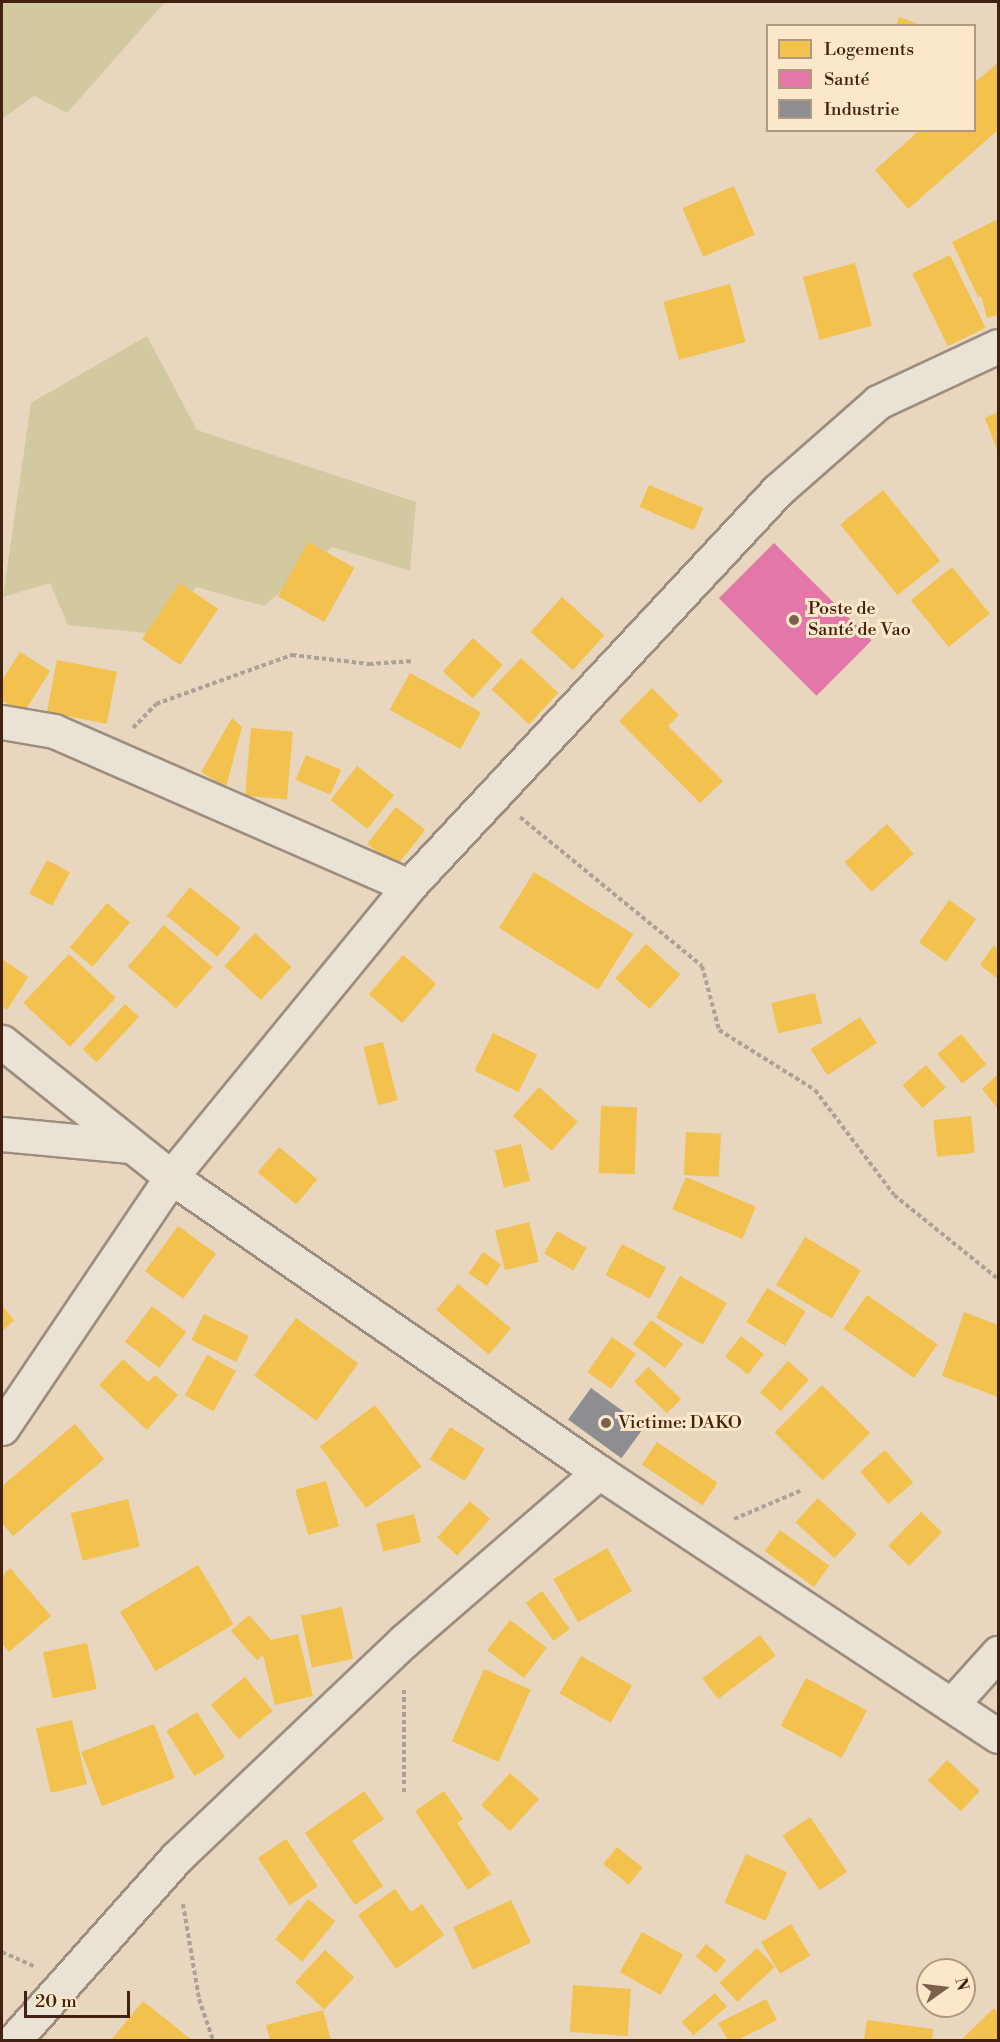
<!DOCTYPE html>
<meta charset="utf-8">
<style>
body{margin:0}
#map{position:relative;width:1000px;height:2042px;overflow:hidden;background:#e8d6be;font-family:"Libre Bodoni",serif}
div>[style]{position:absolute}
.green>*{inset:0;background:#d3c9a0}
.homes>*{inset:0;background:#f2c14e;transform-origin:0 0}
.health>*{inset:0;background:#e377a8;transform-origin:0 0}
.industry>*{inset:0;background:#8d8d92;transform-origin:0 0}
.path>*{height:4px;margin-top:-2px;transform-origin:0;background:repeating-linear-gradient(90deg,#aca197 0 4.5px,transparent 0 7.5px)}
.roads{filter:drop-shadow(2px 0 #9c8d7e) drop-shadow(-2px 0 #9c8d7e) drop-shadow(0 2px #9c8d7e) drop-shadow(0 -2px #9c8d7e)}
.minor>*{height:33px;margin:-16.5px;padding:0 16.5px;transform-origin:16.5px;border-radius:16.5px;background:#ebe2d6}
.dots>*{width:16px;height:16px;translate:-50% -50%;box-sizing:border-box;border:3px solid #fbe7ca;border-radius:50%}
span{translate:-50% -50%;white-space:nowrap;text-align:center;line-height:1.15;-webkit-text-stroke:6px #fbe7ca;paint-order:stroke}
.poi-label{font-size:18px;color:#422110}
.left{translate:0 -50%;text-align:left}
.frame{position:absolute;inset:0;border:3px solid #422110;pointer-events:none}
.legend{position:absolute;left:766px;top:24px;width:210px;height:108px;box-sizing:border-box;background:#fbe7ca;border:2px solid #b19880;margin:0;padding:8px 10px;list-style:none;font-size:18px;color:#422110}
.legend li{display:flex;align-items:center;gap:12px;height:30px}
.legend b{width:30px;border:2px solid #b19880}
.north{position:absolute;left:916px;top:1958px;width:60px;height:60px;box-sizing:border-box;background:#fbe7ca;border:2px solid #b19880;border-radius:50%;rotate:76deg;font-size:16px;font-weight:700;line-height:24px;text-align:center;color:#422110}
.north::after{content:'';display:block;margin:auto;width:21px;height:27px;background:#7c604d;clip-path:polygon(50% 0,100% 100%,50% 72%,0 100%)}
.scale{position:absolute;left:24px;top:1991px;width:106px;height:27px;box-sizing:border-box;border:3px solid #422110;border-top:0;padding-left:8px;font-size:18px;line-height:21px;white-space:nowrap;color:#422110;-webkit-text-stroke:4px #fbe7ca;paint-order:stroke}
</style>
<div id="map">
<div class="green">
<i style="clip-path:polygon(2px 2px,165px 2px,67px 113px,34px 96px,2px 119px)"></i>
<i style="clip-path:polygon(147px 336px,197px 430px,416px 502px,410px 571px,332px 547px,264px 606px,196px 587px,156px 634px,68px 625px,50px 583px,3px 597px,31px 403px)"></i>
</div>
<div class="homes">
<i style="clip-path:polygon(899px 17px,921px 25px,920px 26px,896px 26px)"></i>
<i style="clip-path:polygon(998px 63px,998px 130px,908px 209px,875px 170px,920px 130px,974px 130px,974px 83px)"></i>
<i style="left:734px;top:186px;width:53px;height:56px;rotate:67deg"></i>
<i style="clip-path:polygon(998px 219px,998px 315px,987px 318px,981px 296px,978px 297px,952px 242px)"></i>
<i style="left:950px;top:255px;width:81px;height:42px;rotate:64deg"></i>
<i style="left:855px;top:263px;width:65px;height:54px;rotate:75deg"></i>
<i style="left:730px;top:284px;width:60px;height:69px;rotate:75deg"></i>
<i style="clip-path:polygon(998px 412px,998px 453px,985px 418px)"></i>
<i style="left:649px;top:485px;width:59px;height:24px;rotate:23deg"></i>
<i style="left:883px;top:490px;width:91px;height:55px;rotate:51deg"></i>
<i style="left:308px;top:542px;width:53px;height:62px;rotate:29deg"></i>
<i style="left:952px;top:567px;width:60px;height:53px;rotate:51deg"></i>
<i style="left:180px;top:583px;width:46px;height:68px;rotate:34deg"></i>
<i style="left:562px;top:597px;width:57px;height:47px;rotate:42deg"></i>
<i style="left:473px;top:638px;width:40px;height:45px;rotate:42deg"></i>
<i style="clip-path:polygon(20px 652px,50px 671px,23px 714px,2px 700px,2px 680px)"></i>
<i style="left:521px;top:658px;width:51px;height:43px;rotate:43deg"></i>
<i style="left:57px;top:660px;width:61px;height:53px;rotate:11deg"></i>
<i style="left:410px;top:673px;width:81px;height:42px;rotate:29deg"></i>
<i style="clip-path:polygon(652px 688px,679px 715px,668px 726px,723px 781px,700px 803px,619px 721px)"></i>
<i style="clip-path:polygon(232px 718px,242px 727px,226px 787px,201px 772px)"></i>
<i style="left:251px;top:728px;width:42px;height:68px;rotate:5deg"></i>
<i style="left:306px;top:755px;width:38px;height:27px;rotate:23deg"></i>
<i style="left:357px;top:766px;width:47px;height:43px;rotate:38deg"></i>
<i style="left:396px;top:807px;width:37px;height:47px;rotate:38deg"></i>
<i style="left:887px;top:824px;width:40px;height:57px;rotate:48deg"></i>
<i style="left:47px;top:860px;width:26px;height:38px;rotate:28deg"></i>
<i style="left:534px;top:872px;width:117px;height:66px;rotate:32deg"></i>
<i style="left:190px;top:887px;width:65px;height:37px;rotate:39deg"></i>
<i style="left:949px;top:900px;width:33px;height:52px;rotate:35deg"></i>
<i style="left:107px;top:903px;width:30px;height:58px;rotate:40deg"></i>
<i style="left:164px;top:925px;width:64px;height:55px;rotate:41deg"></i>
<i style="left:255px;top:933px;width:50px;height:45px;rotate:43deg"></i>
<i style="left:646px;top:944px;width:46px;height:46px;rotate:42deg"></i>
<i style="clip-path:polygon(994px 945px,998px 949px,998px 979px,980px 965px)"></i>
<i style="left:69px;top:954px;width:64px;height:67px;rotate:43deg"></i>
<i style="left:403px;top:955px;width:44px;height:52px;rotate:41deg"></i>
<i style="clip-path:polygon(2px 959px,28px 977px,7px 1010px,2px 1006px)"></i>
<i style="left:815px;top:993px;width:31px;height:45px;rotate:77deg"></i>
<i style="left:125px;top:1004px;width:19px;height:62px;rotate:43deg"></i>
<i style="left:860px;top:1017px;width:31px;height:59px;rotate:57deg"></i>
<i style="left:493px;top:1033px;width:49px;height:42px;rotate:26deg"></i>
<i style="left:961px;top:1034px;width:39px;height:31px;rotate:50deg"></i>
<i style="left:383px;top:1042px;width:60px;height:20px;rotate:76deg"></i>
<i style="left:926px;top:1065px;width:30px;height:31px;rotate:49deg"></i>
<i style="clip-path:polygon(998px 1074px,998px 1109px,982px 1089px)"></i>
<i style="left:539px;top:1087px;width:52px;height:39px;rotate:42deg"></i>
<i style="left:601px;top:1106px;width:36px;height:67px;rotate:2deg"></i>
<i style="left:971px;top:1116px;width:37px;height:38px;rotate:84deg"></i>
<i style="left:686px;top:1132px;width:35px;height:43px;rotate:3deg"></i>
<i style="left:521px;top:1144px;width:38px;height:27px;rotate:76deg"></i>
<i style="left:279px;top:1147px;width:50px;height:33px;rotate:40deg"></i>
<i style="left:686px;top:1177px;width:76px;height:35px;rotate:23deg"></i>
<i style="left:529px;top:1222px;width:41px;height:35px;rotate:76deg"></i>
<i style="left:178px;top:1226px;width:47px;height:56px;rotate:36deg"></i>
<i style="left:557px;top:1231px;width:34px;height:26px;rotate:30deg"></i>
<i style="left:805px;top:1237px;width:65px;height:56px;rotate:31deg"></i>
<i style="left:622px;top:1244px;width:50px;height:35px;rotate:28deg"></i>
<i style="left:483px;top:1252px;width:22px;height:26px;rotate:34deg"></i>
<i style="left:680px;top:1276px;width:54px;height:48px;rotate:30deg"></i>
<i style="left:458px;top:1284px;width:69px;height:34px;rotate:40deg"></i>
<i style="left:767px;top:1288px;width:45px;height:40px;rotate:31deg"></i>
<i style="left:867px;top:1295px;width:86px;height:41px;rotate:35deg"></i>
<i style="clip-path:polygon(2px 1306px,14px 1320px,2px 1332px)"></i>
<i style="left:152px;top:1306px;width:43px;height:45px;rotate:37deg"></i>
<i style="clip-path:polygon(964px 1312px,998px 1325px,998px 1397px,942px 1376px)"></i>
<i style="left:204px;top:1314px;width:50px;height:29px;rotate:26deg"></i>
<i style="left:296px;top:1318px;width:77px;height:71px;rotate:36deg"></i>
<i style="left:651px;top:1320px;width:40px;height:30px;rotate:37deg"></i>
<i style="left:741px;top:1336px;width:29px;height:26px;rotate:38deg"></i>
<i style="left:612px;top:1337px;width:29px;height:43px;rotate:35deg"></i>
<i style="left:207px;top:1355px;width:33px;height:46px;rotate:29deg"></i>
<i style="clip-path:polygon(123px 1359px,148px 1382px,155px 1375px,178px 1395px,147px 1430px,99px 1385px)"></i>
<i style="left:788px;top:1361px;width:28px;height:42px;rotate:42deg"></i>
<i style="left:648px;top:1367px;width:46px;height:20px;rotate:44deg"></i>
<i style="left:822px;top:1385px;width:68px;height:67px;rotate:45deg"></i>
<i style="left:375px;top:1405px;width:77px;height:69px;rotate:53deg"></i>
<i style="clip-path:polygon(75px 1424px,104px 1459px,13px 1536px,2px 1523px,2px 1486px)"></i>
<i style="left:450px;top:1427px;width:41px;height:38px;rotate:32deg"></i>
<i style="left:657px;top:1442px;width:73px;height:27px;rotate:34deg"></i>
<i style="left:885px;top:1450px;width:43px;height:33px;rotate:49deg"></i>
<i style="left:326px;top:1481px;width:47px;height:32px;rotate:74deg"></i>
<i style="left:818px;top:1498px;width:53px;height:33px;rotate:43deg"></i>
<i style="left:128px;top:1499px;width:49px;height:59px;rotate:76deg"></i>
<i style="left:470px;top:1501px;width:27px;height:49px;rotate:42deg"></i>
<i style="left:921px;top:1512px;width:29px;height:47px;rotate:44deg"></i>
<i style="left:414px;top:1514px;width:29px;height:39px;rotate:76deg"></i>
<i style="left:780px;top:1530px;width:61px;height:26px;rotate:36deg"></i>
<i style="left:607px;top:1548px;width:50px;height:62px;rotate:60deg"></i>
<i style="left:198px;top:1565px;width:69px;height:91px;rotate:59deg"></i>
<i style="clip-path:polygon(10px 1568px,51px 1616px,9px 1652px,2px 1643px,2px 1576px)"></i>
<i style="left:542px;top:1591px;width:47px;height:20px;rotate:54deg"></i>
<i style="left:342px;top:1607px;width:53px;height:42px;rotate:78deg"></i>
<i style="clip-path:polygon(249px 1615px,271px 1640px,298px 1634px,313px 1696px,275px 1705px,263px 1655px,257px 1660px,231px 1631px)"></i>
<i style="left:510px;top:1620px;width:46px;height:38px;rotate:37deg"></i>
<i style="left:760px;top:1635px;width:26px;height:72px;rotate:53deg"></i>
<i style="left:87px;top:1643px;width:47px;height:45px;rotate:78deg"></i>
<i style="left:581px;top:1656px;width:59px;height:43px;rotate:30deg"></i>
<i style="left:484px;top:1669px;width:51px;height:79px;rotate:24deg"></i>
<i style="left:245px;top:1677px;width:44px;height:44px;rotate:51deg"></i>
<i style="left:806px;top:1678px;width:69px;height:54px;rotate:28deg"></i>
<i style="left:197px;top:1712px;width:53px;height:36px;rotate:58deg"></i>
<i style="left:72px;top:1720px;width:66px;height:37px;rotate:77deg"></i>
<i style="left:154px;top:1724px;width:58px;height:78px;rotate:69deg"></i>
<i style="left:947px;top:1760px;width:45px;height:28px;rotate:43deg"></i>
<i style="left:510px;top:1773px;width:39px;height:43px;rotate:42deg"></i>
<i style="clip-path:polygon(364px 1791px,384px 1819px,352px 1841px,383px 1886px,355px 1905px,305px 1833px)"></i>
<i style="clip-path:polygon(444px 1791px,463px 1819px,457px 1823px,491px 1874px,468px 1890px,415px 1811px)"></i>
<i style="left:810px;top:1817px;width:66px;height:33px;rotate:56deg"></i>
<i style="left:286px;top:1839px;width:57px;height:34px;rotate:56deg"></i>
<i style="left:617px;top:1847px;width:33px;height:22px;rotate:39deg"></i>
<i style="left:746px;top:1854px;width:45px;height:53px;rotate:24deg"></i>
<i style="clip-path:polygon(395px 1889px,411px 1912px,422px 1904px,444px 1935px,396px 1969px,358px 1915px)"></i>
<i style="left:308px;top:1899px;width:35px;height:52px;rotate:39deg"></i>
<i style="left:511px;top:1900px;width:47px;height:64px;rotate:65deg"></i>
<i style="left:791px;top:1924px;width:37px;height:35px;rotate:59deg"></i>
<i style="left:642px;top:1932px;width:47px;height:46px;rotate:29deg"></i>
<i style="left:706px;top:1944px;width:26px;height:16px;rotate:39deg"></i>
<i style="left:757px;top:1948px;width:26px;height:51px;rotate:47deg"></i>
<i style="left:325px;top:1950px;width:40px;height:44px;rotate:43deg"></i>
<i style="left:573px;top:1985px;width:58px;height:47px;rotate:4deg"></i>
<i style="left:715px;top:1993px;width:18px;height:44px;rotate:49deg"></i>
<i style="clip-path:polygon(766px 1999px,777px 2020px,738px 2040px,728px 2040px,718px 2023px)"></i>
<i style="clip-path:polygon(143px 2001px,192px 2040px,111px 2040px)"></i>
<i style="clip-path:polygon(994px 2008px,998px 2013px,998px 2040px,961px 2040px)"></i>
<i style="clip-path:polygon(323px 2010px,331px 2040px,270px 2040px,266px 2025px)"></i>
<i style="clip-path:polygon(867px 2020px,933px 2029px,932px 2040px,864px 2040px)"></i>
</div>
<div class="health">
<i style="left:774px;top:543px;width:138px;height:78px;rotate:45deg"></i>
</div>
<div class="industry">
<i style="left:591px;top:1388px;width:66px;height:39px;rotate:36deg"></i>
</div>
<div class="path">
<i style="left:133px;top:728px;width:33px;rotate:-46deg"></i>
<i style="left:156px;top:704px;width:145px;rotate:-19.8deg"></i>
<i style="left:292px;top:655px;width:78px;rotate:6.7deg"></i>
<i style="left:369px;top:664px;width:45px;rotate:-3.8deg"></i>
<i style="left:520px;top:817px;width:235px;rotate:39.3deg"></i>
<i style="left:702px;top:966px;width:66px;rotate:75.1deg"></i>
<i style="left:719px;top:1030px;width:113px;rotate:32deg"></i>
<i style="left:815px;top:1090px;width:131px;rotate:53deg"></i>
<i style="left:894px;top:1195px;width:134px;rotate:38.9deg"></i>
<i style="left:734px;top:1519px;width:72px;rotate:-23deg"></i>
<i style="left:404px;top:1792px;width:102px;rotate:-90deg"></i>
<i style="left:183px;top:1904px;width:96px;rotate:80.4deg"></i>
<i style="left:199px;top:1999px;width:43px;rotate:71.1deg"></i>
<i style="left:2px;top:1952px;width:35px;rotate:24deg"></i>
</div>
<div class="roads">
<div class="minor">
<i style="left:2px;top:722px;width:53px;rotate:9.8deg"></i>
<i style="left:54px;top:731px;width:387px;rotate:23.6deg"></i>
<i style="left:2px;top:1042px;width:216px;rotate:38.6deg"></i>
<i style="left:171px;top:1177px;width:520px;rotate:34.58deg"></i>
<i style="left:599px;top:1472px;width:478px;rotate:33.5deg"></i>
<i style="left:2px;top:1134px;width:129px;rotate:5.4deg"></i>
<i style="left:2px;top:1428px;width:303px;rotate:-56deg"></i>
<i style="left:171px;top:1177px;width:376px;rotate:-50.7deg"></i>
<i style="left:409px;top:886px;width:541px;rotate:-47.02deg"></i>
<i style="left:778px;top:490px;width:133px;rotate:-41.3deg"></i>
<i style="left:878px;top:402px;width:132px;rotate:-25deg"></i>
<i style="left:952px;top:1704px;width:69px;rotate:-48deg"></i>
<i style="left:14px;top:2040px;width:244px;rotate:-48.3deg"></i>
<i style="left:176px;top:1858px;width:315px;rotate:-43.6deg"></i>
<i style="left:404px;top:1641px;width:258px;rotate:-40.9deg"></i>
</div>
</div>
<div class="dots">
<i style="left:794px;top:620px;background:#7c604d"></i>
<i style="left:606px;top:1423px;background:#7c604d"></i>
</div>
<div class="poi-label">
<span class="left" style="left:808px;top:620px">Poste de<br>Santé de Vao</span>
<span class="left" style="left:618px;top:1423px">Victime: DAKO</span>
</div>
<div class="frame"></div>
<ul class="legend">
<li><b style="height:16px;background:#f2c14e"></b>Logements</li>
<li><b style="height:16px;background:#e377a8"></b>Santé</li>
<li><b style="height:16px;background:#8d8d92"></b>Industrie</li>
</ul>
<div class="north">N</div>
<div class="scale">20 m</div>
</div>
